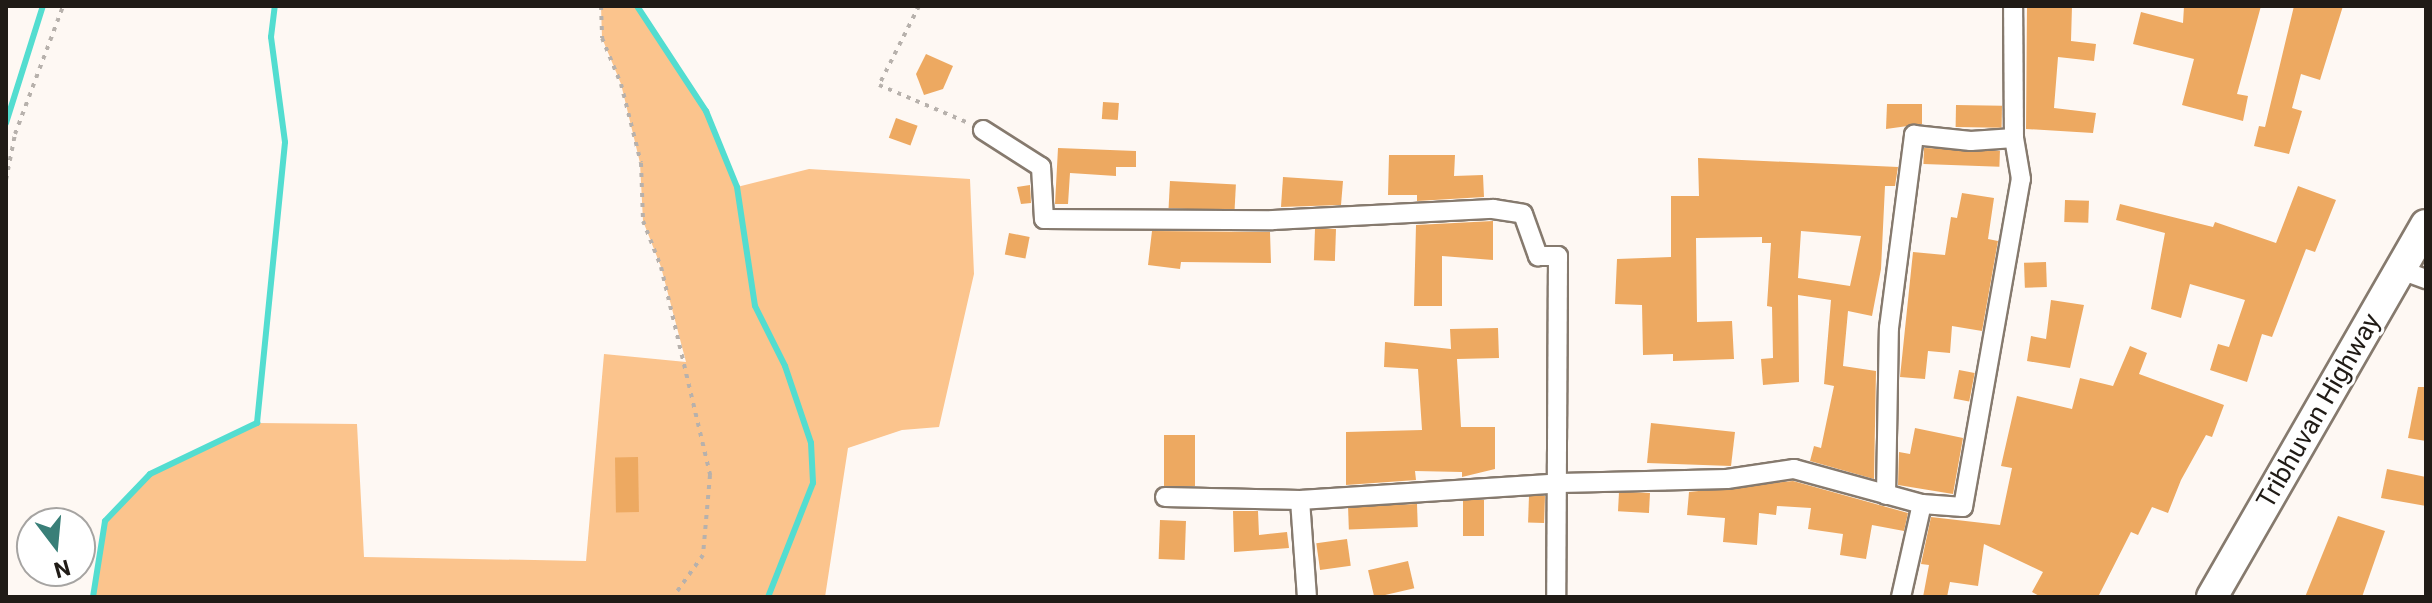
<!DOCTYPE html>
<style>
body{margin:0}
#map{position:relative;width:2432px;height:603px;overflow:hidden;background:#fef8f3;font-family:Roboto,sans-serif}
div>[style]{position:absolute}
.green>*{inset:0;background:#fbc48d}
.stream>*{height:6px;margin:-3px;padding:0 3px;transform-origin:3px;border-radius:3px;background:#53ddd0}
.building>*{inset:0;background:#eda961;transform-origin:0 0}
.path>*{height:4px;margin-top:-2px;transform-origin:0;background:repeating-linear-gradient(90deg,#b7b1ac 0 4px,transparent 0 10px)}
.roads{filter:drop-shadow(2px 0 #867a6e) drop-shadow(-2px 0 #867a6e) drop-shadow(0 2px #867a6e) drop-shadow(0 -2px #867a6e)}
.minor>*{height:18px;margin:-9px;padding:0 9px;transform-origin:9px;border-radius:9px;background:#fff}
.trunk>*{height:30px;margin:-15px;padding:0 15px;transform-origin:15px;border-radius:15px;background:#fff}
span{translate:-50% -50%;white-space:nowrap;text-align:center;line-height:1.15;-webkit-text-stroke:6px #fff;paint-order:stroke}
.street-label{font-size:26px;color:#201b16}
.frame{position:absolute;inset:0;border:8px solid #201b16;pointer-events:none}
.north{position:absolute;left:16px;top:507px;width:80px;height:80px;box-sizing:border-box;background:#fff;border:2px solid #a6a4a2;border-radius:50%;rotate:164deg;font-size:22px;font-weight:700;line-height:32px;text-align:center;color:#201b16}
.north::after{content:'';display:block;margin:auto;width:28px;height:36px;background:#397f78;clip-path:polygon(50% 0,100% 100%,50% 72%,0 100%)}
</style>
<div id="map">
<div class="green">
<i style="clip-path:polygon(601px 6px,637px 6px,706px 111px,737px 187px,809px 169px,970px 179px,974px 274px,939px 427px,902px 430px,848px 448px,825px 597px,93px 597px,105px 521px,150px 474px,257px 423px,357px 424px,364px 557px,586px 561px,604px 354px,686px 362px,661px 267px,643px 221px,640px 163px,621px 84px,602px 38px)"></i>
</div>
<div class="stream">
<i style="left:637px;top:6px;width:126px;rotate:56.7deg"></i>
<i style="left:706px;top:111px;width:82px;rotate:67.8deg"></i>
<i style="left:737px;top:187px;width:120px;rotate:81.4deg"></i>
<i style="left:755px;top:306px;width:67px;rotate:63.4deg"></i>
<i style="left:785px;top:366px;width:81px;rotate:71.3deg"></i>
<i style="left:811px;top:443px;width:40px;rotate:87.1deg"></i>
<i style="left:813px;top:483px;width:123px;rotate:111.5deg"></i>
<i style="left:6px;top:123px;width:123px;rotate:-72.5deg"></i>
<i style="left:93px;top:597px;width:77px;rotate:-81deg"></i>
<i style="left:105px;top:521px;width:65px;rotate:-46.2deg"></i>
<i style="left:150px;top:474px;width:119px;rotate:-25.5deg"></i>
<i style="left:257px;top:423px;width:282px;rotate:-84.3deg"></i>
<i style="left:285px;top:142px;width:106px;rotate:-97.6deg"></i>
<i style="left:271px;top:37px;width:31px;rotate:-83deg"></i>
</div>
<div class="building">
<i style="clip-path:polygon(2027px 6px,2072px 6px,2071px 41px,2096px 44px,2094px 61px,2058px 57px,2054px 108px,2096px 113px,2093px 133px,2026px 129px)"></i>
<i style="clip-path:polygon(2184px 6px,2261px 6px,2237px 94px,2248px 96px,2243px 121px,2182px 105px,2194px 59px,2133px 44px,2141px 12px,2183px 23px)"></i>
<i style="clip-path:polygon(2294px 6px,2343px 6px,2320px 80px,2301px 74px,2292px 108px,2302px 111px,2289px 154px,2254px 146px,2259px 126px,2265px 127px)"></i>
<i style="clip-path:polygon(926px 54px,953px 66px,943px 89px,924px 95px,916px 74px)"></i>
<i style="left:1103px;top:102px;width:16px;height:17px;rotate:4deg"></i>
<i style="clip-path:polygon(1887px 104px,1922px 104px,1922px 124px,1886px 129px)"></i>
<i style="left:1956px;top:105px;width:46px;height:22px;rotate:1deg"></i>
<i style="left:896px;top:118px;width:23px;height:21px;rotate:20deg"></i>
<i style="clip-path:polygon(1058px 148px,1136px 151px,1136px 167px,1116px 167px,1116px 176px,1070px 173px,1068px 204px,1055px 204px)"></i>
<i style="left:1924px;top:148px;width:76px;height:16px;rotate:2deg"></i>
<i style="clip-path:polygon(1389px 155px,1455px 155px,1454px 176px,1483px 175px,1484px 197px,1417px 201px,1417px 195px,1388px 195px)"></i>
<i style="clip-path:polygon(evenodd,1698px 158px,1898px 167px,1895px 186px,1885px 186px,1881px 269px,1872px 316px,1848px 311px,1843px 366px,1876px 371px,1874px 479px,1810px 461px,1814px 446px,1821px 448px,1834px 386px,1824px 384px,1831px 300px,1798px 295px,1799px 382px,1763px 385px,1761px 359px,1773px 358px,1772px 307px,1767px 306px,1771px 243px,1762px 243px,1762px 237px,1696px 238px,1697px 322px,1732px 321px,1734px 359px,1673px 361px,1673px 354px,1643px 355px,1642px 305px,1615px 304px,1617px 259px,1671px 257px,1671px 196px,1699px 196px,1698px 158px,1801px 231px,1861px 236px,1850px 286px,1798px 278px,1801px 231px)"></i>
<i style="clip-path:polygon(1283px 177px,1343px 181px,1341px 205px,1281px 207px)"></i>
<i style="left:1170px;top:181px;width:66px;height:27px;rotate:3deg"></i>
<i style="clip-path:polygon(1030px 185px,1031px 203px,1021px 204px,1017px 187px)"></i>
<i style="clip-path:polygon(2298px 186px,2336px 200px,2315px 252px,2306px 249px,2272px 337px,2262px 334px,2247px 382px,2210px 370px,2218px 344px,2229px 347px,2245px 300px,2190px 284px,2181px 318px,2151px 309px,2165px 233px,2116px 220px,2120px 204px,2213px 227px,2215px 222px,2276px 243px)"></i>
<i style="clip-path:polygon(1962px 193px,1994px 198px,1988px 239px,1998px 241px,1982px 331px,1952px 326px,1950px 353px,1928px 351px,1925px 379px,1900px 377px,1913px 252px,1945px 255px,1951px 217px,1957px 218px)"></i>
<i style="left:2065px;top:200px;width:24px;height:22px;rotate:2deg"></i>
<i style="clip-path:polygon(1493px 221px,1493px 260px,1442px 256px,1442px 306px,1414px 306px,1416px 225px)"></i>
<i style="left:1336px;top:229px;width:32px;height:21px;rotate:92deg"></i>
<i style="clip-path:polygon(1152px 231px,1270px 232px,1271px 263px,1181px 262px,1180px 269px,1148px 265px)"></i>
<i style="left:1009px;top:233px;width:21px;height:22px;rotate:11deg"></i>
<i style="left:2046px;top:262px;width:25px;height:22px;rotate:88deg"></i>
<i style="clip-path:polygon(2051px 300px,2084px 305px,2070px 368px,2027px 361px,2031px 336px,2046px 339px)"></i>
<i style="clip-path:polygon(1498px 328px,1499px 358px,1457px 359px,1461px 427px,1495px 427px,1495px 469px,1462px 477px,1462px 472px,1415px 471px,1416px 480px,1346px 485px,1346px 432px,1422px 430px,1418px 369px,1384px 367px,1385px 342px,1451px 349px,1450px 329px)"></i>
<i style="clip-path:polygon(2130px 346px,2147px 353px,2139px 374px,2224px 405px,2212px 437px,2206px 435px,2181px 480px,2168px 513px,2152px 507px,2138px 535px,2131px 532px,2098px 597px,2041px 597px,2032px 592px,2043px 572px,1984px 544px,1978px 586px,1950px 582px,1947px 597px,1923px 597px,1929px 565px,1921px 564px,1931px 517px,2000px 525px,2012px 468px,2001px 466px,2017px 396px,2072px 409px,2080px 378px,2113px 386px)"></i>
<i style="left:1959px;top:370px;width:16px;height:29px;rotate:11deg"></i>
<i style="clip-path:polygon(2418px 387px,2426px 387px,2426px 441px,2408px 438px)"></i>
<i style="clip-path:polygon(1651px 423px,1735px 432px,1731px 466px,1647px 463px)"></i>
<i style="clip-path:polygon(1915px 428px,1963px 438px,1953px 494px,1898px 485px,1899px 452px,1910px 454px)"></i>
<i style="left:1164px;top:435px;width:31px;height:51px"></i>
<i style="left:638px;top:457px;width:55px;height:23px;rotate:89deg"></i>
<i style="clip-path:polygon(2387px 469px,2426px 477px,2426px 506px,2381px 498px)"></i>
<i style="clip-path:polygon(1793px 481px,1908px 513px,1904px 531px,1872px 525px,1866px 559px,1840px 555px,1843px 534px,1808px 529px,1811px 508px,1777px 506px,1776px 515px,1759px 513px,1757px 545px,1723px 542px,1725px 518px,1687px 515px,1689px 492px)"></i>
<i style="left:1650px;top:493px;width:20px;height:31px;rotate:93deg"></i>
<i style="left:1545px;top:496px;width:27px;height:16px;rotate:92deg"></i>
<i style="left:1484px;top:500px;width:36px;height:21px;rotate:90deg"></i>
<i style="left:1417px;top:504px;width:23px;height:69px;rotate:88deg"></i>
<i style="clip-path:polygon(1233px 511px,1258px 511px,1259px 535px,1287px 532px,1289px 548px,1234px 552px)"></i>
<i style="clip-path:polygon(2338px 516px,2385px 531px,2362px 597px,2305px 597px)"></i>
<i style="left:1160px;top:520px;width:26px;height:39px;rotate:2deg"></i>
<i style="left:1347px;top:539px;width:27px;height:31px;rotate:82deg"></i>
<i style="left:1408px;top:561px;width:28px;height:41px;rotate:77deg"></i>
</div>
<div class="path">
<i style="left:601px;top:6px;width:32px;rotate:88deg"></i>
<i style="left:602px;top:38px;width:50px;rotate:67.6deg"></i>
<i style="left:621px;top:84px;width:81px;rotate:75.8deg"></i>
<i style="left:641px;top:163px;width:58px;rotate:88deg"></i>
<i style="left:643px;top:221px;width:49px;rotate:68.6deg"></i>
<i style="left:661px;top:267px;width:214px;rotate:76.7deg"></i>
<i style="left:710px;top:475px;width:80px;rotate:95deg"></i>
<i style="left:703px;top:555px;width:52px;rotate:125.5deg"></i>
<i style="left:919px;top:6px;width:89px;rotate:116.9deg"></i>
<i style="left:879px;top:85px;width:95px;rotate:23deg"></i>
<i style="left:6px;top:180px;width:47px;rotate:-78.9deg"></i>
<i style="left:15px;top:134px;width:137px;rotate:-69.4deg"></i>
</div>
<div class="roads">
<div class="minor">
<i style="left:983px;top:130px;width:69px;rotate:32.5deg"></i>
<i style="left:1041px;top:167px;width:52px;rotate:86.7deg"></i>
<i style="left:1044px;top:219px;width:229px;rotate:0.3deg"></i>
<i style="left:1273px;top:220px;width:220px;rotate:-2.9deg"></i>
<i style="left:1493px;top:209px;width:30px;rotate:9deg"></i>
<i style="left:1523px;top:214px;width:45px;rotate:70.3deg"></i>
<i style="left:1538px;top:256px;width:20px"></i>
<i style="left:1558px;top:256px;width:341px;rotate:90.3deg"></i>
<i style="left:2401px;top:270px;width:27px;rotate:20deg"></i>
<i style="left:1886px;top:495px;width:167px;rotate:-89deg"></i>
<i style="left:1889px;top:328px;width:195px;rotate:-82.6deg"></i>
<i style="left:1914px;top:135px;width:57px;rotate:6deg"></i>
<i style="left:1971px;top:141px;width:43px;rotate:-4deg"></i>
<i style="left:2014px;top:138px;width:132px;rotate:-90.4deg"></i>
<i style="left:1165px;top:497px;width:135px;rotate:1.3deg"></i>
<i style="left:1300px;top:500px;width:261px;rotate:-3.7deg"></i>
<i style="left:1560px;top:483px;width:167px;rotate:-1.4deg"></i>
<i style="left:1727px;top:479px;width:68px;rotate:-8.5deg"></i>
<i style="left:1794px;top:469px;width:133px;rotate:15.3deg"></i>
<i style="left:1922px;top:504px;width:41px;rotate:4.2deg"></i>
<i style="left:1963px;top:507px;width:333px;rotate:-80deg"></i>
<i style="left:2021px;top:179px;width:42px;rotate:-99.7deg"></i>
<i style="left:1300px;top:500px;width:97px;rotate:85.9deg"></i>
<i style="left:1901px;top:597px;width:95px;rotate:-77.3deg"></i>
</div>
<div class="trunk">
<i style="left:2212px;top:597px;width:429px;rotate:-60.1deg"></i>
</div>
</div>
<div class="street-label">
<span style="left:2319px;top:411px;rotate:-60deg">Tribhuvan Highway</span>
</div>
<div class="frame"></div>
<div class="north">N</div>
</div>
